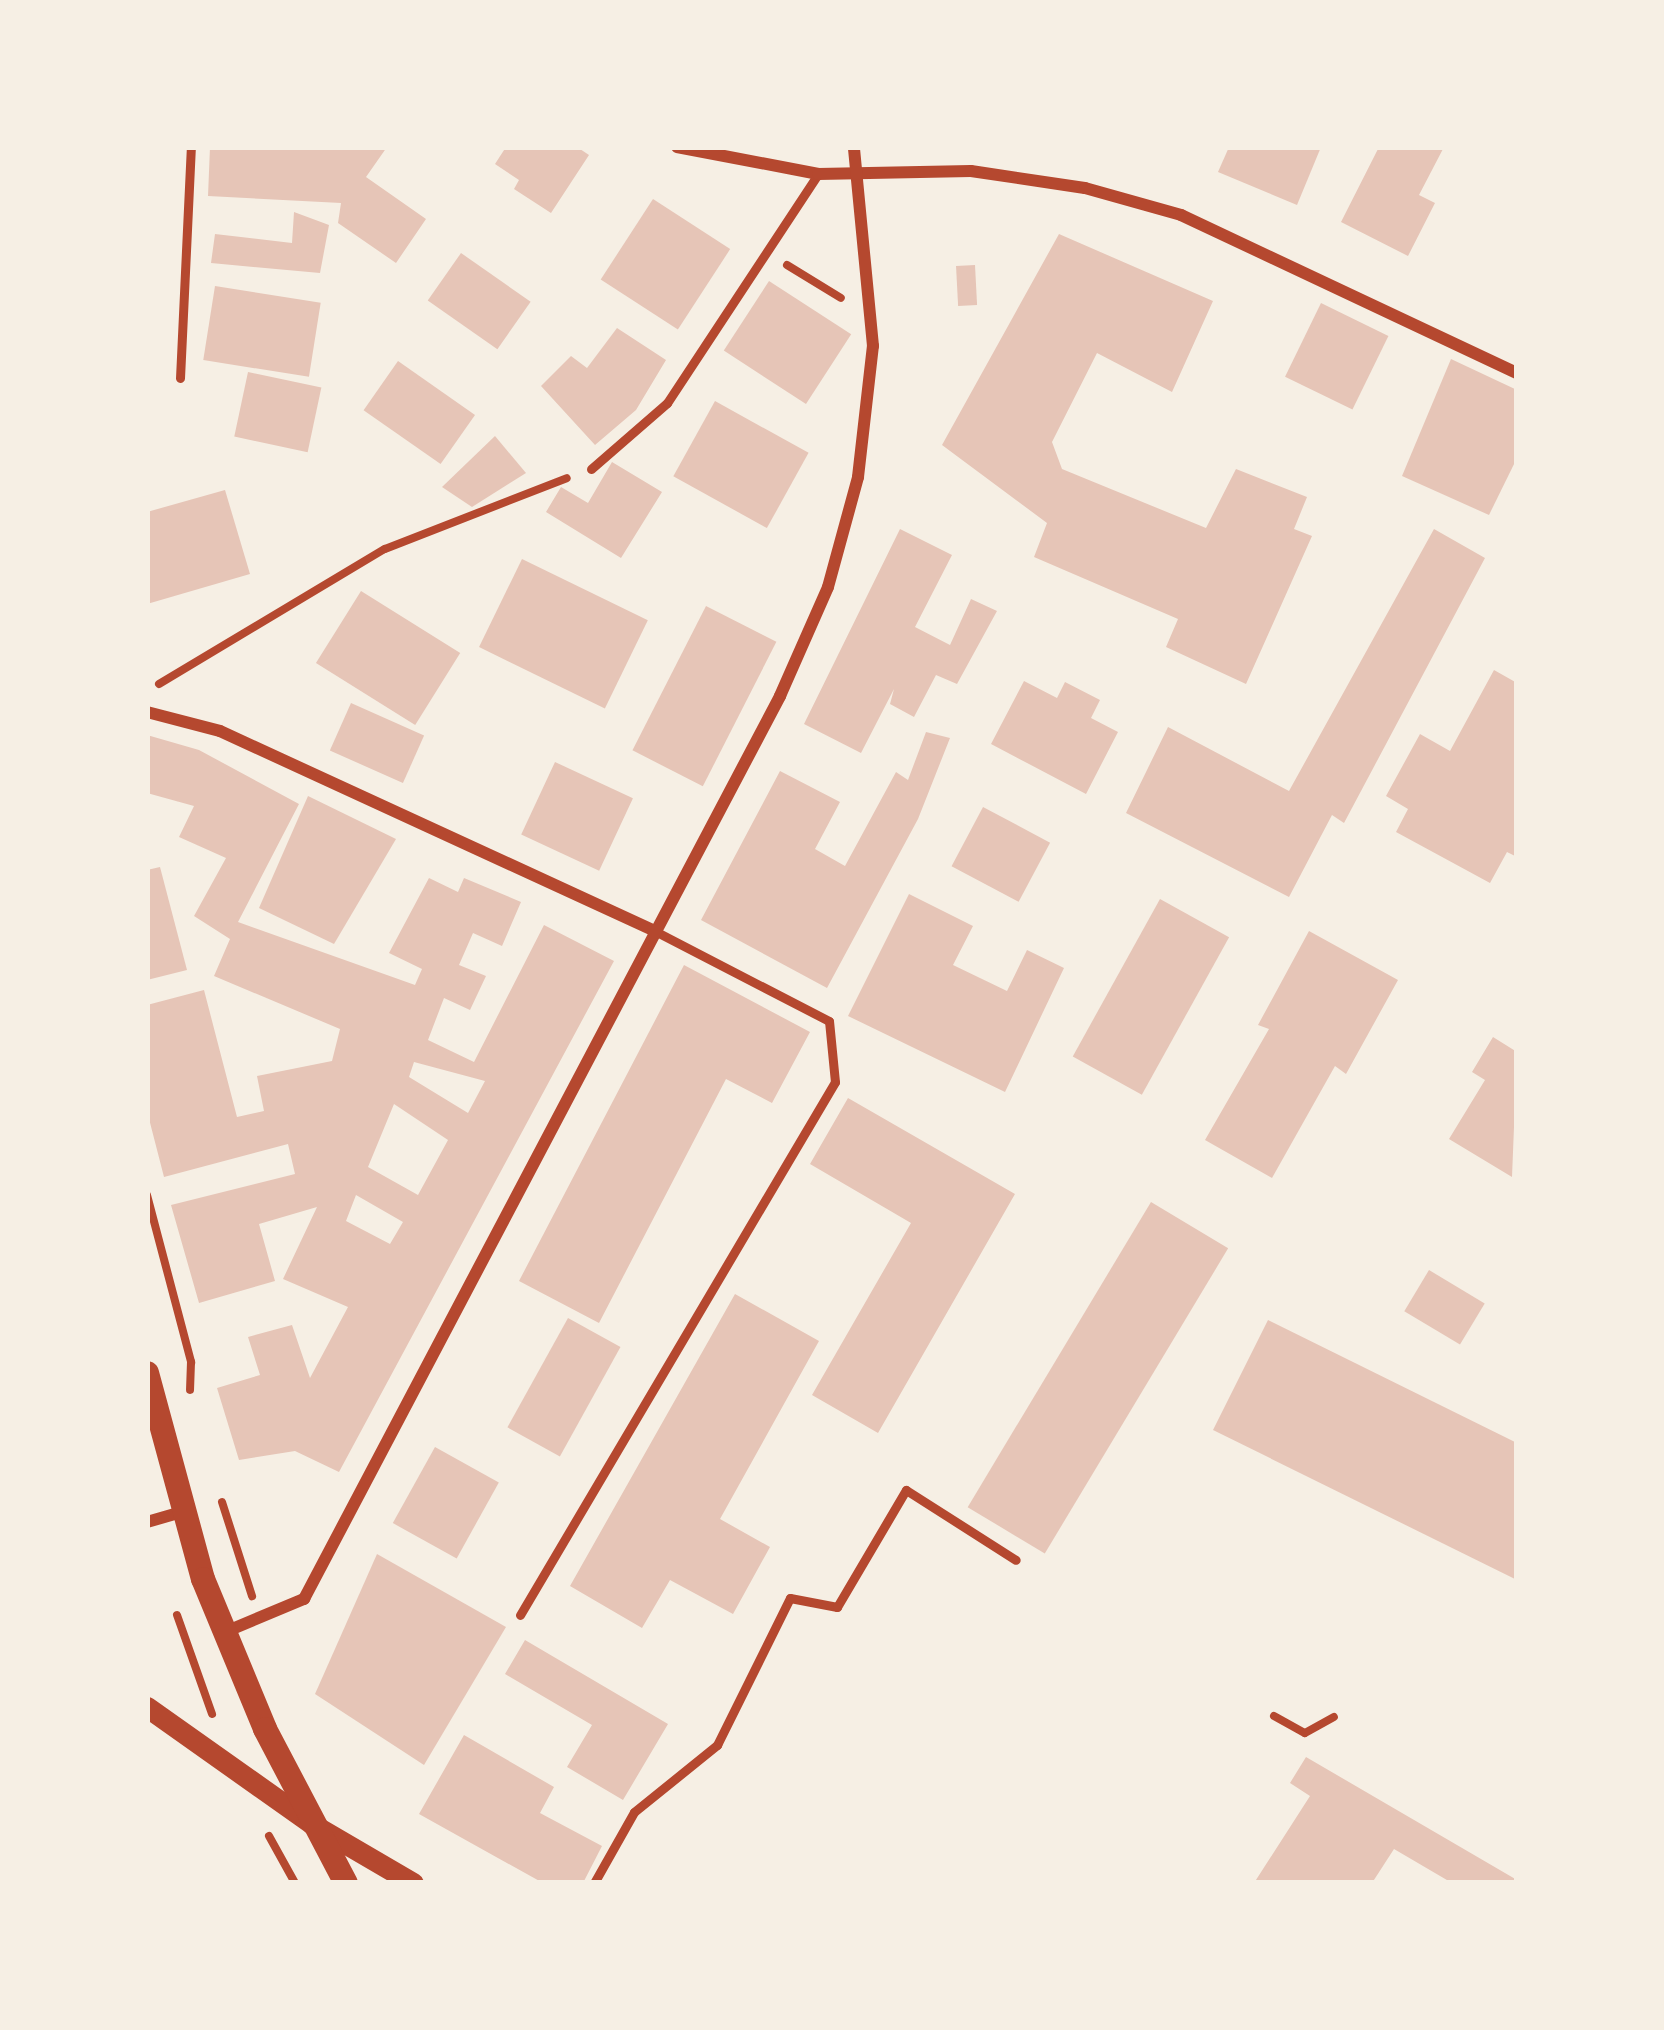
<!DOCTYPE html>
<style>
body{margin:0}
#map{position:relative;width:1664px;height:2030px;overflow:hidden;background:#f6efe4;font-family:Roboto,sans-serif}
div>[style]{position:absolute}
.building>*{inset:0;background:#e6c5b7;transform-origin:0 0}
.path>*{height:8px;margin:-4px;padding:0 4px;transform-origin:4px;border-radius:4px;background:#b5482f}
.service>*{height:9px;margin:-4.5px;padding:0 4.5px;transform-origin:4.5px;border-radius:4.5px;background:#b5482f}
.minor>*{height:12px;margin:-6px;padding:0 6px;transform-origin:6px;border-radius:6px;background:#b5482f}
.tertiary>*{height:21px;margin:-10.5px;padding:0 10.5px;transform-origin:10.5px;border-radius:10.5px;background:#b5482f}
.secondary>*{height:24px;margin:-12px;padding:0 12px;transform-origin:12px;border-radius:12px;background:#b5482f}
span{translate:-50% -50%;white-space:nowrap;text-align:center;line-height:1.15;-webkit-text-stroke:10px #f6efe4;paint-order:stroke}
.frame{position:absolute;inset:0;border:150px solid #f6efe4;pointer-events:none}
</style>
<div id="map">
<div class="building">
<i style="clip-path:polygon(210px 147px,387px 147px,366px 177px,426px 219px,396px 263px,338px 223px,341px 203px,208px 196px)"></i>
<i style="clip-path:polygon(506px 147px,577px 147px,589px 155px,551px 213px,514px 189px,519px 180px,495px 164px)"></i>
<i style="clip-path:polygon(1229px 147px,1321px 147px,1297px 205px,1218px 172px)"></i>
<i style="clip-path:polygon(1379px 147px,1444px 147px,1419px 195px,1435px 203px,1408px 256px,1341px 222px)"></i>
<i style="left:653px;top:199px;width:92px;height:96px;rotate:33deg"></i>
<i style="clip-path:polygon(294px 212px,329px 225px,320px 273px,211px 263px,215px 234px,292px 243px)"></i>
<i style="clip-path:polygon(1059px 234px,1213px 301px,1172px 392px,1097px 353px,1052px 442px,1062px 469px,1206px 528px,1236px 469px,1307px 497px,1294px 529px,1312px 536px,1246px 684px,1166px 647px,1178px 619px,1034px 557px,1047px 523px,942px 445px)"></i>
<i style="left:461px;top:253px;width:85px;height:58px;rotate:35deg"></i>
<i style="left:975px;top:265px;width:40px;height:19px;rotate:87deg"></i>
<i style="left:769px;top:281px;width:98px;height:83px;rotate:33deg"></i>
<i style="left:215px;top:286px;width:107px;height:75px;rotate:9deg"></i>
<i style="left:1321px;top:303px;width:75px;height:82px;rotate:26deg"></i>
<i style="clip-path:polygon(617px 328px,666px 360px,636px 410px,595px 445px,541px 386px,571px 356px,587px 368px)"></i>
<i style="clip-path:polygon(1451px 359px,1517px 390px,1517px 458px,1489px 515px,1402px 476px)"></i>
<i style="left:398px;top:361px;width:94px;height:60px;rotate:35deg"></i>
<i style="left:248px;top:372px;width:75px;height:66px;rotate:12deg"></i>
<i style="left:715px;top:401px;width:107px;height:86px;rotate:29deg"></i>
<i style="clip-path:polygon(495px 436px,526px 473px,472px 507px,442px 487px)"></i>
<i style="clip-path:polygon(612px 462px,662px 492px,621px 558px,546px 512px,561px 487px,588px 503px)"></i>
<i style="clip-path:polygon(225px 490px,250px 574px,147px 604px,147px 512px)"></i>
<i style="clip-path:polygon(900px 529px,952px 555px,915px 627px,950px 645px,971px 599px,997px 611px,957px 684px,936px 675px,914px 717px,890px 704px,894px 689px,861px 753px,804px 724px)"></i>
<i style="clip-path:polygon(1434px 529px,1485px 558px,1344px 823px,1332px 815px,1289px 897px,1126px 813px,1168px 727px,1289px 791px)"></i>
<i style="left:522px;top:559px;width:140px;height:98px;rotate:26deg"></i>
<i style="left:361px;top:591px;width:117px;height:85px;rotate:32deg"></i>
<i style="left:706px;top:606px;width:79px;height:162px;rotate:27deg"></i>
<i style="clip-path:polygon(1494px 670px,1517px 683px,1517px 857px,1507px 852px,1490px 883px,1396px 832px,1408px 809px,1386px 796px,1420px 734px,1450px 751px)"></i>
<i style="clip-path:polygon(1024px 681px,1057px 698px,1065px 682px,1100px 700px,1091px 718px,1118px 732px,1086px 794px,991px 744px)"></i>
<i style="left:351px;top:703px;width:80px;height:52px;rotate:24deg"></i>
<i style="clip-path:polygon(926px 732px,950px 738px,918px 819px,827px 988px,701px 920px,780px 771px,840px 802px,815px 849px,845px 866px,896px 772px,908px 780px)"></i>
<i style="clip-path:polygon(evenodd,147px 735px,199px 750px,299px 804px,238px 922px,415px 985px,422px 969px,389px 953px,429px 878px,458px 892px,464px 878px,521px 902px,502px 946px,473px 933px,459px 965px,486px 976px,470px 1010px,444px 998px,428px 1040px,474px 1062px,544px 925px,614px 961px,339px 1472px,295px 1451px,239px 1460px,217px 1388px,260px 1375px,248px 1337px,292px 1325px,310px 1378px,348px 1307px,283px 1279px,317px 1207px,259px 1224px,275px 1281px,199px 1303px,171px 1205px,295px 1174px,288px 1144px,164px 1177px,147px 1111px,147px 1005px,204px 990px,237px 1117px,264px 1111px,257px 1076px,332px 1061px,340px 1029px,214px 976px,230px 939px,194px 916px,226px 858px,179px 837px,194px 806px,147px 793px,147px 735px,414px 1062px,485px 1081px,468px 1113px,409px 1077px,414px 1062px,147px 735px,394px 1104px,448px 1140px,418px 1195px,368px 1167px,394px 1104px,147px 735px,356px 1195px,403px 1222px,390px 1244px,346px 1221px,356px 1195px)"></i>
<i style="left:555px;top:762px;width:86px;height:80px;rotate:25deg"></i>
<i style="clip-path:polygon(308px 796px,396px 839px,334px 944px,259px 908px)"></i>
<i style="left:983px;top:807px;width:76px;height:67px;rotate:28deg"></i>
<i style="clip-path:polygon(160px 867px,187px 970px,147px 980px,147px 870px)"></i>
<i style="clip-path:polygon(909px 894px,973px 926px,953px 965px,1007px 991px,1027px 950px,1064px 968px,1005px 1092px,848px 1016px)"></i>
<i style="left:1160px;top:899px;width:79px;height:180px;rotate:29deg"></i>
<i style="clip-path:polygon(1309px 931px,1398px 980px,1346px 1074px,1335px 1066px,1272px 1178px,1205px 1140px,1269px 1029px,1258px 1025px)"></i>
<i style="clip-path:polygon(684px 965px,810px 1032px,772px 1103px,726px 1079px,599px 1323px,519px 1281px)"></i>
<i style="clip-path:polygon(1493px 1037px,1517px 1052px,1512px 1177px,1449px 1139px,1485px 1080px,1472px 1072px)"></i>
<i style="clip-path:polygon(848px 1098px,1015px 1194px,878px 1433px,812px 1395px,911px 1223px,810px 1164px)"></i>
<i style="left:1151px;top:1202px;width:90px;height:356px;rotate:31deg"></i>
<i style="left:1429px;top:1270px;width:65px;height:48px;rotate:31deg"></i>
<i style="clip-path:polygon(735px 1294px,819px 1341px,720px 1519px,770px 1547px,733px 1614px,670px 1580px,642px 1628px,570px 1586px)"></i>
<i style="left:568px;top:1318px;width:60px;height:125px;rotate:29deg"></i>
<i style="clip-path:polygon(1268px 1320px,1517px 1443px,1517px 1580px,1213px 1430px)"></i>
<i style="left:435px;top:1447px;width:73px;height:87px;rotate:29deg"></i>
<i style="clip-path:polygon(377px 1554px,506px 1627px,424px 1765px,315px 1694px)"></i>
<i style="clip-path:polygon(525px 1640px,668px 1724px,623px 1800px,567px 1767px,592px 1725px,505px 1674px)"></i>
<i style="clip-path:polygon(464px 1735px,554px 1787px,540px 1813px,602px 1846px,583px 1883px,543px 1883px,419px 1814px)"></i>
<i style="clip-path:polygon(1306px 1757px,1517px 1880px,1517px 1883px,1452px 1883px,1394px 1849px,1372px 1883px,1254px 1883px,1310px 1796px,1290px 1783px)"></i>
</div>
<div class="path">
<i style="left:787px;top:265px;width:63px;rotate:31.4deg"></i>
<i style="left:159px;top:684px;width:263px;rotate:-30.9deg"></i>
<i style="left:385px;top:549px;width:195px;rotate:-21.3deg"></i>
<i style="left:147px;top:1195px;width:173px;rotate:75.2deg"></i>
<i style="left:191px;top:1362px;width:28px;rotate:92deg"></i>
<i style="left:222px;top:1502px;width:99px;rotate:72.3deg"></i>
<i style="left:177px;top:1615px;width:105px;rotate:70.5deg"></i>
<i style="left:1274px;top:1716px;width:35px;rotate:29deg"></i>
<i style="left:1305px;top:1733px;width:33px;rotate:-29deg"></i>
<i style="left:269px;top:1836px;width:54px;rotate:61deg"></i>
</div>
<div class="service">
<i style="left:180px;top:378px;width:231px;rotate:-87.3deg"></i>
<i style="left:591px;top:469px;width:101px;rotate:-41deg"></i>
<i style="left:667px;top:403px;width:274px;rotate:-56.6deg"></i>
<i style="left:520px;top:1615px;width:619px;rotate:-59.42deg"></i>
<i style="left:835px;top:1082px;width:61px;rotate:-95.6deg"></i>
<i style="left:829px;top:1021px;width:196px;rotate:-152.7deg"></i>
<i style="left:594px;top:1883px;width:81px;rotate:-60.6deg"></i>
<i style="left:634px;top:1812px;width:107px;rotate:-38.9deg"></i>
<i style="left:717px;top:1745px;width:164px;rotate:-63.6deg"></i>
<i style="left:790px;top:1598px;width:48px;rotate:10.8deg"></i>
<i style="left:837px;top:1607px;width:136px;rotate:-59.5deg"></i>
<i style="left:906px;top:1490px;width:130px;rotate:32.5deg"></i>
</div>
<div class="minor">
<i style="left:677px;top:147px;width:144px;rotate:10.8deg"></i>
<i style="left:818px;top:174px;width:153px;rotate:-1.1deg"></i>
<i style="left:971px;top:171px;width:115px;rotate:8.5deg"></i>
<i style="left:1085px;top:188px;width:100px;rotate:15.7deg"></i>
<i style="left:1181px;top:215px;width:371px;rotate:25.2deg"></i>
<i style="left:147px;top:712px;width:75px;rotate:14.6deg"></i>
<i style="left:220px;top:731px;width:479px;rotate:24.7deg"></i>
<i style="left:147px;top:1522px;width:36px;rotate:-16deg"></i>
<i style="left:225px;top:1632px;width:86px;rotate:-22.7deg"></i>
<i style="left:304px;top:1599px;width:1021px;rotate:-62.2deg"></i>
<i style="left:780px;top:696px;width:119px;rotate:-66.2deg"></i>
<i style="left:828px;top:587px;width:114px;rotate:-74.7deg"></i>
<i style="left:858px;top:477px;width:132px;rotate:-83.5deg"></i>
<i style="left:873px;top:346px;width:200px;rotate:-95.5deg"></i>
</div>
<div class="tertiary">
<i style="left:147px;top:1707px;width:202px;rotate:35.3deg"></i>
<i style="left:312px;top:1824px;width:117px;rotate:30.3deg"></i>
</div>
<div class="secondary">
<i style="left:147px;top:1373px;width:213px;rotate:74.8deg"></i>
<i style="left:203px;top:1579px;width:162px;rotate:67.5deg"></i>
<i style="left:265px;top:1729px;width:174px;rotate:62.3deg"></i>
</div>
<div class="frame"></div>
</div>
